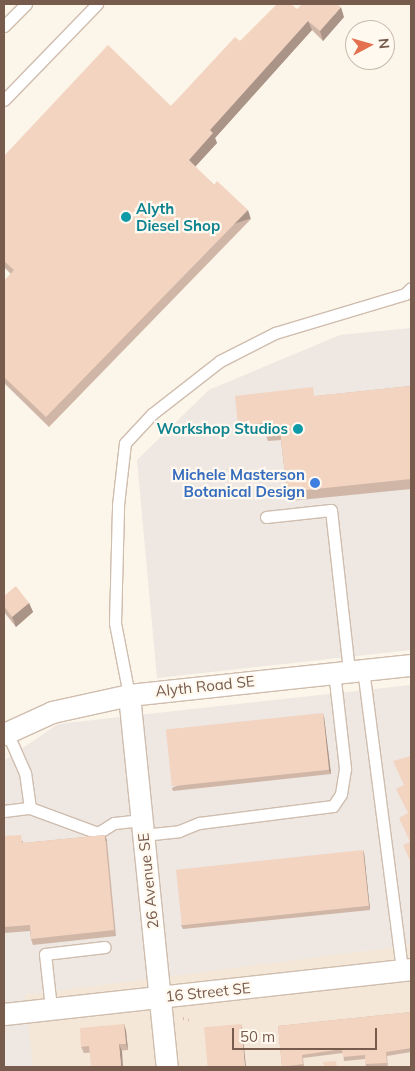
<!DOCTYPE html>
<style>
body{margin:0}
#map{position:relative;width:415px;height:1071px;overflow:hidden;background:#fcf5e9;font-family:Mulish,sans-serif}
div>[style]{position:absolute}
.residential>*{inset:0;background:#f4e7d7}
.industrial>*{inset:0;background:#eee7e2}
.path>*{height:3px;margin-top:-1.5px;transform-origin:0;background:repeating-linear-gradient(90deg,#d7b7a3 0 1px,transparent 0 5px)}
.roads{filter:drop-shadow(1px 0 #cfbdae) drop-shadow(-1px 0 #cfbdae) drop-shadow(0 1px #cfbdae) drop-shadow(0 -1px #cfbdae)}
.service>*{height:11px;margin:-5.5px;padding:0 5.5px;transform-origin:5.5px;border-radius:5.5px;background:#fff}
.minor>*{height:21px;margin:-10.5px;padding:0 10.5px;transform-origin:10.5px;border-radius:10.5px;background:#fff}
.wall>*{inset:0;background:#d0b6a6}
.shaded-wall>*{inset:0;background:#a99487;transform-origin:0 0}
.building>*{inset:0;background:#f2d4c1;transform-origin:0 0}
.dots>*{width:14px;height:14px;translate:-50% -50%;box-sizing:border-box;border:2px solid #fff9f0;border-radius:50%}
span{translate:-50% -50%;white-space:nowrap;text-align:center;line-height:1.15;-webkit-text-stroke:4.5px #fff9f0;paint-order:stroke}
.culture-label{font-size:15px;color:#0d838f;font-weight:700}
.left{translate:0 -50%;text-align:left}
.right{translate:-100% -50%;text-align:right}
.shop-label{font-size:15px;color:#366cbe;font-weight:700}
.street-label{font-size:15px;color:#775b4c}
.frame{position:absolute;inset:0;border:5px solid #775b4c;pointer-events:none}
.north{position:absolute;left:345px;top:20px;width:50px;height:50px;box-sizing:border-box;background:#fff9f0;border:1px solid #c9baae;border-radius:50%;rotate:84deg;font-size:14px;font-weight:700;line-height:20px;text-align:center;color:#775b4c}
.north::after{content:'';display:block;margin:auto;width:18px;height:22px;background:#e47050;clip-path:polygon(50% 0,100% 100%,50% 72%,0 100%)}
.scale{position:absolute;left:232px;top:1028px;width:145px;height:22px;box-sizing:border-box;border:2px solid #775b4c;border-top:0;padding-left:6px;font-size:15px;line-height:18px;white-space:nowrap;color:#775b4c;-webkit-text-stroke:4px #fff9f0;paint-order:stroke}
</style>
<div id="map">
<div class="residential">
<i style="clip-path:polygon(411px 945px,411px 1067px,33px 1067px,24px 995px)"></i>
</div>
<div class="industrial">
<i style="clip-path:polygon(411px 328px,411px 650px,157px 678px,137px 460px,209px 390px,340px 335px)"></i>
<i style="clip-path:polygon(411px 685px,411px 945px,25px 995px,33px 1067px,4px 1067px,4px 761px,58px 724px)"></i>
</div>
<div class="path">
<i style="left:183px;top:1018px;width:6px;rotate:18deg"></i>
</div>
<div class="roads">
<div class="service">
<i style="left:4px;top:26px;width:31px;rotate:-45deg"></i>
<i style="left:4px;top:100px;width:134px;rotate:-45.9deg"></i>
<i style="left:266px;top:517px;width:65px;rotate:-6.1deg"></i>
<i style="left:331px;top:510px;width:161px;rotate:83.6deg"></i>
<i style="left:363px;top:669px;width:304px;rotate:82.6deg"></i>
<i style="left:129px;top:695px;width:73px;rotate:-101deg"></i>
<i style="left:115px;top:623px;width:118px;rotate:-88.5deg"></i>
<i style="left:118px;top:505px;width:62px;rotate:-83.6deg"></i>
<i style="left:125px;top:443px;width:40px;rotate:-47deg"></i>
<i style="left:152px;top:414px;width:86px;rotate:-37.9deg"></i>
<i style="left:220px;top:361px;width:62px;rotate:-27deg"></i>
<i style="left:275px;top:333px;width:136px;rotate:-16.7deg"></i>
<i style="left:405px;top:294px;width:8px;rotate:-45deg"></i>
<i style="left:30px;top:808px;width:72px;rotate:20.2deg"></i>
<i style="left:98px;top:833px;width:19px;rotate:-32deg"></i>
<i style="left:114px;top:823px;width:28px;rotate:-6deg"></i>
<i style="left:4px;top:811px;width:26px;rotate:-7deg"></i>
<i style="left:30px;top:808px;width:35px;rotate:-98deg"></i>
<i style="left:25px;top:773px;width:47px;rotate:-113.8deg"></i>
<i style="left:143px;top:835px;width:36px;rotate:-6deg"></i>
<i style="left:179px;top:831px;width:22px;rotate:-22deg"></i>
<i style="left:199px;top:823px;width:135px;rotate:-7.2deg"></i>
<i style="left:333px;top:806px;width:14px;rotate:-56deg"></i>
<i style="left:341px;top:794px;width:26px;rotate:-81deg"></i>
<i style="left:345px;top:768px;width:97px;rotate:-96.5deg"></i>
<i style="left:51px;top:1008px;width:54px;rotate:-96.3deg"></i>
<i style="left:45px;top:954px;width:60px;rotate:-6.7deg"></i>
</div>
<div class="minor">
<i style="left:129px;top:695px;width:374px;rotate:84.2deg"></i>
<i style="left:4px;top:734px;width:53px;rotate:-24.6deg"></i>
<i style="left:52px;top:712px;width:79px;rotate:-12.4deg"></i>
<i style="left:129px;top:695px;width:284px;rotate:-6.1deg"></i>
<i style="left:4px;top:1014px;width:409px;rotate:-6.3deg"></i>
</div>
</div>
<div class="wall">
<i style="clip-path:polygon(297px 9px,344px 17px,323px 41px,312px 30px,215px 138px,217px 143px,195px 167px,251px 219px,49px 427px,4px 383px,4px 281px,11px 274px,4px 267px,4px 156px,171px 106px,240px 41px)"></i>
<i style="clip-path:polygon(411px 386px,411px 489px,290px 501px,287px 492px,281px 440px,268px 441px,265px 433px,242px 435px,238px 425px,316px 396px)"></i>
<i style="clip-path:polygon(4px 596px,29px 603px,33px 612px,16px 627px,4px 612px)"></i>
<i style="clip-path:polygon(324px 717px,331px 774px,173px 791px,172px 788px)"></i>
<i style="clip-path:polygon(105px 835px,107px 841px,116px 936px,33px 945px,31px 939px,30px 931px,4px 933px,4px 836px,23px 841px,23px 843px)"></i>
<i style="clip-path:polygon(364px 853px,370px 910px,183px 929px,181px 925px)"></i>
<i style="clip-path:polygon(411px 1012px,411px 1052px,387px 1056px,388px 1067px,366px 1067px,365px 1059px,344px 1061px,343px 1053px,303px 1058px,304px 1067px,282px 1067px,278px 1026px)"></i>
<i style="clip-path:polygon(124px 1024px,126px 1031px,128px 1050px,84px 1053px,81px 1047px)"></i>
</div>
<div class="shaded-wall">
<i style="clip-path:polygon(341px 7px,344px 17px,323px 41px,320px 31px)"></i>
<i style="clip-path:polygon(308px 21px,312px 30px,215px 138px,217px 143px,192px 170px,189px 160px,210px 130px)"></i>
<i style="left:248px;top:210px;width:9px;height:289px;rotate:72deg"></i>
<i style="clip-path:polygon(29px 603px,33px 612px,16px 627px,12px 617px)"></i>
<i style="clip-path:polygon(323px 713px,324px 717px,331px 774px,329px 770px)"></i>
<i style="left:105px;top:835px;width:6px;height:95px;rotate:72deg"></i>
<i style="clip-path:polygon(363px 850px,364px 853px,370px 910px,369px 906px)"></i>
<i style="clip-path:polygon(124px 1024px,126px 1031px,128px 1050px,126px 1044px)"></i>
<i style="clip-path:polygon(241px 1024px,242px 1028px,246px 1067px,245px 1067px)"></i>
<i style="clip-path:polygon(119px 1044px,122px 1051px,123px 1067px,121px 1067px)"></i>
</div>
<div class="building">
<i style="clip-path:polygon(277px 4px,291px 4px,297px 9px,302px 4px,337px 4px,341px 7px,320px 31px,308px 21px,210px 130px,213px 133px,189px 160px,214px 185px,217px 181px,248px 210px,46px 417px,4px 377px,4px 281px,14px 270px,4px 261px,4px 156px,108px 45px,171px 106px,235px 37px,240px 41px)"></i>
<i style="clip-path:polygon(411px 386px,411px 479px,287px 492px,280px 430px,264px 431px,263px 423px,238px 425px,235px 396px,313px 387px,314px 396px)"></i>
<i style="clip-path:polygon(16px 586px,29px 603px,12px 617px,4px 606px,4px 596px)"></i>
<i style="left:323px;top:713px;width:57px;height:158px;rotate:84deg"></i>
<i style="clip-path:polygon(411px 756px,411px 863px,403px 845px,410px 842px,399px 818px,408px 813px,396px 789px,404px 785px,393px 761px)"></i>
<i style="clip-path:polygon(21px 835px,22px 843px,105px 835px,114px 930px,31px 939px,30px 925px,4px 927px,4px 836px)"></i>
<i style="left:363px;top:850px;width:56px;height:188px;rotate:84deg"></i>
<i style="clip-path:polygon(411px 1012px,411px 1048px,386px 1052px,387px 1063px,365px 1064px,365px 1055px,343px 1057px,342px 1049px,302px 1055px,303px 1064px,282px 1067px,278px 1026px)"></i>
<i style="clip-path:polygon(124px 1024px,126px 1044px,119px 1044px,121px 1067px,91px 1067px,89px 1046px,81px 1047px,80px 1028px)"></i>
<i style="left:241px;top:1024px;width:43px;height:37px;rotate:85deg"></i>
<i style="clip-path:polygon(336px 1061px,337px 1067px,324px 1067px,323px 1062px)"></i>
</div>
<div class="dots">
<i style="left:126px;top:217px;background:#0f9aa8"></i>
<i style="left:298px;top:429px;background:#0f9aa8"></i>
<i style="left:315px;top:483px;background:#3f7fe0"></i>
</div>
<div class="culture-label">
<span class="left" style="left:136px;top:217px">Alyth<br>Diesel Shop</span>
<span class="right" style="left:288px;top:429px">Workshop Studios</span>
</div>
<div class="shop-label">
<span class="right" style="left:305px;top:483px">Michele Masterson<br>Botanical Design</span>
</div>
<div class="street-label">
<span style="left:205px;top:686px;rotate:-6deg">Alyth Road SE</span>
<span style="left:148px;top:881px;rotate:-96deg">26 Avenue SE</span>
<span style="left:208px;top:992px;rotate:-6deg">16 Street SE</span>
</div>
<div class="frame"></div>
<div class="north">N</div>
<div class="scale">50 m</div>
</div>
